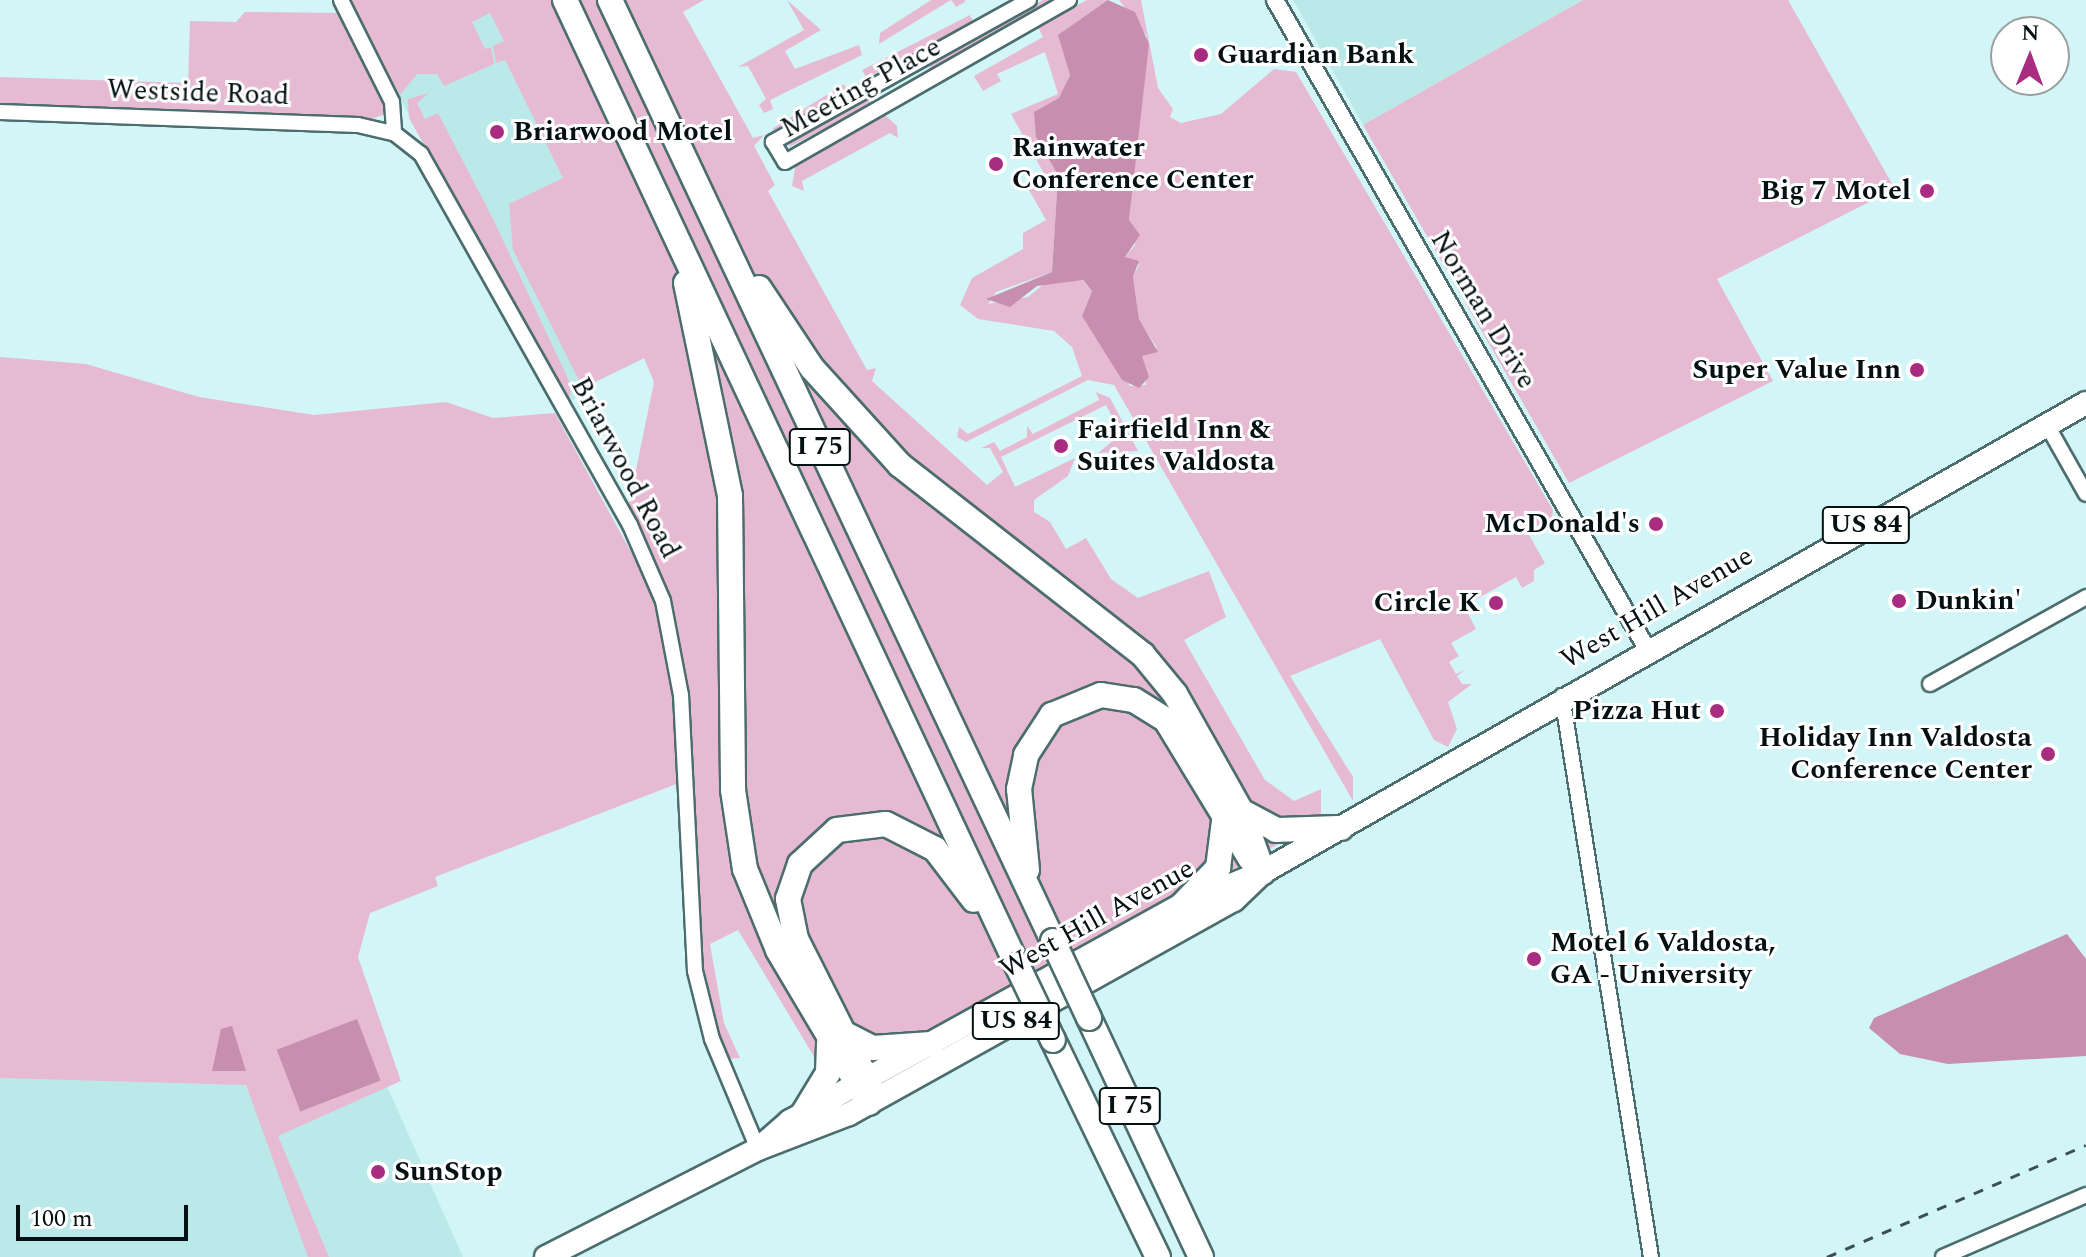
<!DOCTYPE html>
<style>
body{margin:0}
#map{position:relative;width:2086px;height:1257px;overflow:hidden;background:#d2f6f7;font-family:Spectral,serif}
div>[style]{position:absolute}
.built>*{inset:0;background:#bbe9ea}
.green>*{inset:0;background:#e7bad3;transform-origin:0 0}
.water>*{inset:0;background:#c78eaf;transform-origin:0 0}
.roads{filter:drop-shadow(2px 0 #4c6d6d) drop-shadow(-2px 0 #4c6d6d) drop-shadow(0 2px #4c6d6d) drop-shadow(0 -2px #4c6d6d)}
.minor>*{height:14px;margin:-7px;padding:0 7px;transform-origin:7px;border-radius:7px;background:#fff}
.tertiary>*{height:16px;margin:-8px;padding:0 8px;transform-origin:8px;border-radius:8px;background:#fff}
.trunk>*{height:22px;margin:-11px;padding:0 11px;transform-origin:11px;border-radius:11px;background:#fff}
.motorway>*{height:24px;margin:-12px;padding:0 12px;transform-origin:12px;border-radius:12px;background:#fff}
.rail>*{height:3px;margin-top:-1.5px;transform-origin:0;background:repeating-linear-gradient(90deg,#3c4e4f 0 10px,transparent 0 20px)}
.bridges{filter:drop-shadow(2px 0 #4c6d6d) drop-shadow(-2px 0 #4c6d6d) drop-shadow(0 2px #4c6d6d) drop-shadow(0 -2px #4c6d6d)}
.motorway-bridge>*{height:24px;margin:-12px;padding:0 12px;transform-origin:12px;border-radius:12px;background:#fff}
.dots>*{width:22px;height:22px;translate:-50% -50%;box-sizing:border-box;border:4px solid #fff;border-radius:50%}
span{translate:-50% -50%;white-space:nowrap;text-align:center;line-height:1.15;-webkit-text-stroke:6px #fff;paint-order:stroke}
.shield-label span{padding:2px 6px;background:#fff;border:2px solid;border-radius:6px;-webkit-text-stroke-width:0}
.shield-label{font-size:26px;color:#041011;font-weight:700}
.poi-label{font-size:28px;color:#041011;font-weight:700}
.left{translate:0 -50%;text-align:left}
.right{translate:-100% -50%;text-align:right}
.street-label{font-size:28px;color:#041011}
.north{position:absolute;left:1990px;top:16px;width:80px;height:80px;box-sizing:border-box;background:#fff;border:2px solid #9b9fa0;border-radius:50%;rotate:1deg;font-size:22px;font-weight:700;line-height:32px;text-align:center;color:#041011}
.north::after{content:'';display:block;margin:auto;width:28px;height:36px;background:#a82c80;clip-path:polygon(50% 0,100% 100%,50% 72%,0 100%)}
.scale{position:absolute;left:16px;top:1205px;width:172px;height:36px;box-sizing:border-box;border:4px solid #041011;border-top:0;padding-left:10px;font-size:24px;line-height:28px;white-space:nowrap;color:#041011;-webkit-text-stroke:6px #fff;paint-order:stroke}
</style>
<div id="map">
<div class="built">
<i style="clip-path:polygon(486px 0,645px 358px,583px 388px,569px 405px,383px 68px)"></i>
<i style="clip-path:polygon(1293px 0,1583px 0,1363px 125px)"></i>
<i style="clip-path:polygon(209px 1001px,277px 1135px,387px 1086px,463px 1257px,0 1257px,0 1066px)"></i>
</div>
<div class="green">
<i style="clip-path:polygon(347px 0,704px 0,683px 12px,753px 138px,764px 135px,754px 146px,775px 185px,768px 191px,867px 370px,876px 368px,872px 381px,987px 485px,1003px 472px,990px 448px,981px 448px,994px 442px,1000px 451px,1027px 437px,1027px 426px,1033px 434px,1099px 400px,1096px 392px,1110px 398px,1138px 451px,1098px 453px,1121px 434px,1106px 405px,1001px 457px,1015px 487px,1075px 458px,1068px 476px,1034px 500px,1034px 512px,1050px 522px,1066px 549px,1086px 538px,1111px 579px,1138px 598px,1209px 571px,1226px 617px,1184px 640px,1265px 780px,1294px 801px,1321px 789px,1321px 813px,1289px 838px,834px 1090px,738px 930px,710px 944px,724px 1023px,740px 1058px,727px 1059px,702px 987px,680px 642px,628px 509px,654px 382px,644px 358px,583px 388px,513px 250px,509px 204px,563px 178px,505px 60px,496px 63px,493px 46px,504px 41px,490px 13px,472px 22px,485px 49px,491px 47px,494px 64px,444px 86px,437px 74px,417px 74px,400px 95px)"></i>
<i style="clip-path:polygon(787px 0,821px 30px,785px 51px,795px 69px,859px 45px,862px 55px,770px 100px,773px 109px,764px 113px,759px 105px,766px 99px,748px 66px,738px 67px,804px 30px)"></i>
<i style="clip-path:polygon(931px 0,965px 0,965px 2px,956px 7px,951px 0,879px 44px,880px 33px)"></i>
<i style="clip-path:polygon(1043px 0,1058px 0,926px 71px,939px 58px)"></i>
<i style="clip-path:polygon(1087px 0,1109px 0,1059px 35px,1070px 74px,1060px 98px,1038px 120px,1036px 136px,1058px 175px,1052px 272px,996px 292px,988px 304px,1028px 297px,1044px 284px,1082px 280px,1092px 291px,1082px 316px,1130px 386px,1146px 385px,1142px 356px,1157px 348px,1139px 320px,1133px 277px,1139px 265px,1125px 257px,1135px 245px,1129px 220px,1147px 36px,1119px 0,1141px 0,1158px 88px,1173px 109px,1170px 117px,1181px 123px,1221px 114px,1274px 69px,1296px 72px,1553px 510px,1552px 522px,1525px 528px,1545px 563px,1534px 570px,1534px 581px,1522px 588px,1516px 577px,1464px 606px,1476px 629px,1451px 643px,1459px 656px,1449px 662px,1456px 674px,1465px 670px,1457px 676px,1462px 684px,1472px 684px,1448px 702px,1457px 729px,1448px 747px,1434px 740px,1380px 639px,1290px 676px,1353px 777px,1353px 801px,1114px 385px,1088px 380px,966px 442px,957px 437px,959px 427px,968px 434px,1082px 376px,1072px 347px,1054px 331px,978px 319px,960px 305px,972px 278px,1023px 249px,1023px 233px,1046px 220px,1029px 190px,1047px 179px,1011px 114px,1058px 94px,1045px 52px,997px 74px,1001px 81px,983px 91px,974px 76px,1043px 37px,1038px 27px)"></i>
<i style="clip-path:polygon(1583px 0,1788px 0,1895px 189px,1717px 279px,1773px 381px,1569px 483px,1363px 125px)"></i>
<i style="clip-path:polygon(245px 12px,341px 13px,385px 100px,385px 114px,372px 119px,0 107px,0 77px,188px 83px,190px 21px,236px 22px)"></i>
<i style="left:970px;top:15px;width:9px;height:121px;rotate:63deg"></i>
<i style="clip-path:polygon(844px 84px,849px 94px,779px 132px,772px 129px)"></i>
<i style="clip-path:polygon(429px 93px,417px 103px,425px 119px,438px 113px,493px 219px,571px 385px,569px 405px,409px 118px,408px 99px)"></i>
<i style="clip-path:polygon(867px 97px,871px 105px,789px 147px,789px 141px)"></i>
<i style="clip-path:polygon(884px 114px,897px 126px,898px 138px,890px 133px,802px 181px,804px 191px,792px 186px,796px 162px)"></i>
<i style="clip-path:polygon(0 357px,86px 364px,199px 397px,314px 415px,446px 402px,493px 418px,555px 413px,655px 596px,673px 680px,679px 783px,435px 877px,438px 886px,370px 913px,358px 957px,401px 1081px,278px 1136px,329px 1257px,308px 1257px,246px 1085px,0 1078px)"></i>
</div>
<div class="water">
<i style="clip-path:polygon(1108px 0,1135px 12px,1149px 44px,1129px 220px,1140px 235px,1125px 257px,1139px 261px,1133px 277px,1139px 319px,1158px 352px,1142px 356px,1149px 377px,1139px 388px,1122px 380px,1082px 316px,1092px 291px,1083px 280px,1037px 286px,1010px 307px,986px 299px,1052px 272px,1058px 175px,1036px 137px,1034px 112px,1059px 98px,1070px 75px,1058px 35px)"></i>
<i style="clip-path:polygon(2067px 934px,2086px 959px,2086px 1056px,1948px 1064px,1900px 1054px,1869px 1028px,1874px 1018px)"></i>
<i style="left:357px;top:1019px;width:66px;height:86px;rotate:69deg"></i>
<i style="clip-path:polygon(232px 1026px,246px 1071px,212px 1071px,221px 1029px)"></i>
</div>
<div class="roads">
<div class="minor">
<i style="left:341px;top:0;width:114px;rotate:63.4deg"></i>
<i style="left:392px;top:102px;width:31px;rotate:86deg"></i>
<i style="left:1029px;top:0;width:293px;rotate:151deg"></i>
<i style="left:773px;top:142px;width:23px;rotate:59deg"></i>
<i style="left:785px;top:162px;width:327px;rotate:-29.7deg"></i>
<i style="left:0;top:112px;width:358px;rotate:2.1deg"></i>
<i style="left:358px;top:125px;width:37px;rotate:13deg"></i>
<i style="left:394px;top:133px;width:34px;rotate:38deg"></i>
<i style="left:421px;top:154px;width:426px;rotate:60.6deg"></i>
<i style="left:630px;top:525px;width:83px;rotate:66.5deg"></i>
<i style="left:663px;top:601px;width:96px;rotate:79.2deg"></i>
<i style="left:681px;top:695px;width:276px;rotate:87.1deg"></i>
<i style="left:695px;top:971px;width:70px;rotate:76deg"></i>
<i style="left:712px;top:1039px;width:119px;rotate:67.3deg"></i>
<i style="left:2047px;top:425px;width:79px;rotate:60.5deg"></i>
<i style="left:1930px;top:684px;width:179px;rotate:-29.1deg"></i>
<i style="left:1562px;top:696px;width:568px;rotate:80.99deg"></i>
<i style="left:1943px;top:1257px;width:156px;rotate:-23.4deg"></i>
</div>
<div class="tertiary">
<i style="left:1275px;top:0;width:746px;rotate:60.17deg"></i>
</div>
<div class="trunk">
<i style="left:758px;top:1149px;width:43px;rotate:-41.2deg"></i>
<i style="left:790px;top:1121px;width:448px;rotate:-28.9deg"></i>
<i style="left:1182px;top:905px;width:87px;rotate:-22.2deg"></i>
<i style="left:1263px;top:872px;width:947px;rotate:-29.68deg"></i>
<i style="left:546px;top:1257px;width:238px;rotate:-27deg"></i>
<i style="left:758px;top:1149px;width:97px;rotate:-21deg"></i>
<i style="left:849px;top:1114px;width:440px;rotate:-29.1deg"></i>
<i style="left:1234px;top:900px;width:39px;rotate:-44deg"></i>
</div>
<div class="motorway">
<i style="left:565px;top:0;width:1066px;rotate:64.9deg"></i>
<i style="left:610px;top:0;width:1040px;rotate:64.79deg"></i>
<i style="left:686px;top:283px;width:217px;rotate:78.3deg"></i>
<i style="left:730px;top:496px;width:294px;rotate:89.4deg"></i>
<i style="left:733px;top:790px;width:80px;rotate:81.4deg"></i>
<i style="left:745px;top:869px;width:87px;rotate:67.8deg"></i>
<i style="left:778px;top:950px;width:178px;rotate:59.3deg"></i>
<i style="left:759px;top:288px;width:96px;rotate:56.5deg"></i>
<i style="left:812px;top:368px;width:131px;rotate:47.8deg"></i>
<i style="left:900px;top:465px;width:308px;rotate:38deg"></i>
<i style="left:1143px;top:655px;width:50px;rotate:50.6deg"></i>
<i style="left:1175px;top:694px;width:134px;rotate:60.6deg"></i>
<i style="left:1241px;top:811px;width:65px;rotate:70.2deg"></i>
<i style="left:1241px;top:811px;width:40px;rotate:28deg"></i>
<i style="left:1276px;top:830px;width:65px;rotate:-1.8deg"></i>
<i style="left:1027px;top:870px;width:81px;rotate:-95.6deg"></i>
<i style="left:1019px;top:789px;width:35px;rotate:-78deg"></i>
<i style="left:1026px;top:755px;width:48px;rotate:-57deg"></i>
<i style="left:1052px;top:715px;width:53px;rotate:-22.2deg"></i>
<i style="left:1101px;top:695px;width:33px;rotate:9deg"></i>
<i style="left:1134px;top:700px;width:38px;rotate:32deg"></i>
<i style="left:1166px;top:720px;width:162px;rotate:58.7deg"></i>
<i style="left:1182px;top:905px;width:52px;rotate:-45.8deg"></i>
<i style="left:1218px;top:868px;width:47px;rotate:-82.7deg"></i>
<i style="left:1089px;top:1018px;width:264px;rotate:64.9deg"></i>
<i style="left:847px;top:1035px;width:29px;rotate:27deg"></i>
<i style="left:873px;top:1048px;width:58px;rotate:-3.9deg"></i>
<i style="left:1053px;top:1040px;width:241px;rotate:64.2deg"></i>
<i style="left:869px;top:1084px;width:162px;rotate:-116.7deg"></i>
<i style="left:796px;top:939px;width:41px;rotate:-101.3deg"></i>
<i style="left:788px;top:899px;width:37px;rotate:-71deg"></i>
<i style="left:800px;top:864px;width:50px;rotate:-42.6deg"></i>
<i style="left:837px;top:830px;width:49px;rotate:-7deg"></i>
<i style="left:886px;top:824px;width:55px;rotate:27deg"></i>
<i style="left:935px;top:849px;width:64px;rotate:52.6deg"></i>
<i style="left:803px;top:1114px;width:48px;rotate:-58.6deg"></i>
<i style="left:828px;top:1073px;width:30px;rotate:-88deg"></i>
</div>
</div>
<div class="rail">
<i style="left:1827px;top:1257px;width:282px;rotate:-23.4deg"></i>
</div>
<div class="bridges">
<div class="motorway-bridge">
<i style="left:1053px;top:941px;width:85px;rotate:64.9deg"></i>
<i style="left:1017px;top:965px;width:83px;rotate:64.4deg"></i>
</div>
</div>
<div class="dots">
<i style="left:1201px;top:55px;background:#a82c80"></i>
<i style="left:497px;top:132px;background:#a82c80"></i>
<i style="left:996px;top:164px;background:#a82c80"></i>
<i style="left:1927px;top:191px;background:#a82c80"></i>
<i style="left:1917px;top:370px;background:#a82c80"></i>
<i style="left:1061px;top:446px;background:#a82c80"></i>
<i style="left:1656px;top:524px;background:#a82c80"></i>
<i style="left:1899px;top:601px;background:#a82c80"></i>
<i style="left:1496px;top:603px;background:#a82c80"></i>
<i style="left:1717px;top:711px;background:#a82c80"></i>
<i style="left:2048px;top:754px;background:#a82c80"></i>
<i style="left:1534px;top:959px;background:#a82c80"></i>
<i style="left:378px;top:1172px;background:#a82c80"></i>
</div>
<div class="shield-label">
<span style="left:820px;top:447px">I 75</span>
<span style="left:1866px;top:525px">US 84</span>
<span style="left:1016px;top:1021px">US 84</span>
<span style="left:1130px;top:1106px">I 75</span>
</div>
<div class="poi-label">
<span class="left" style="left:1217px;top:55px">Guardian Bank</span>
<span class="left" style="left:513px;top:132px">Briarwood Motel</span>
<span class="left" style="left:1012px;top:164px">Rainwater<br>Conference Center</span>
<span class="right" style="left:1911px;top:191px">Big 7 Motel</span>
<span class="right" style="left:1901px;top:370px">Super Value Inn</span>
<span class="left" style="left:1077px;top:446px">Fairfield Inn &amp;<br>Suites Valdosta</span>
<span class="right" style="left:1640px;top:524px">McDonald's</span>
<span class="left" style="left:1915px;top:601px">Dunkin'</span>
<span class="right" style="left:1480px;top:603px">Circle K</span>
<span class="right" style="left:1701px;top:711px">Pizza Hut</span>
<span class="right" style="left:2032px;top:754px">Holiday Inn Valdosta<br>Conference Center</span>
<span class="left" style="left:1550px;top:959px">Motel 6 Valdosta,<br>GA - University</span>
<span class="left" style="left:394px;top:1172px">SunStop</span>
</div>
<div class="street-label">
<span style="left:861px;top:88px;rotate:-29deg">Meeting Place</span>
<span style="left:198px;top:93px;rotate:2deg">Westside Road</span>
<span style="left:1483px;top:310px;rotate:59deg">Norman Drive</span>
<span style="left:625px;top:468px;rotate:62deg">Briarwood Road</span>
<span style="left:1657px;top:608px;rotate:-30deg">West Hill Avenue</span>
<span style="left:1097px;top:919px;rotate:-29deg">West Hill Avenue</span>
</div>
<div class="north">N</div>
<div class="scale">100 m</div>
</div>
